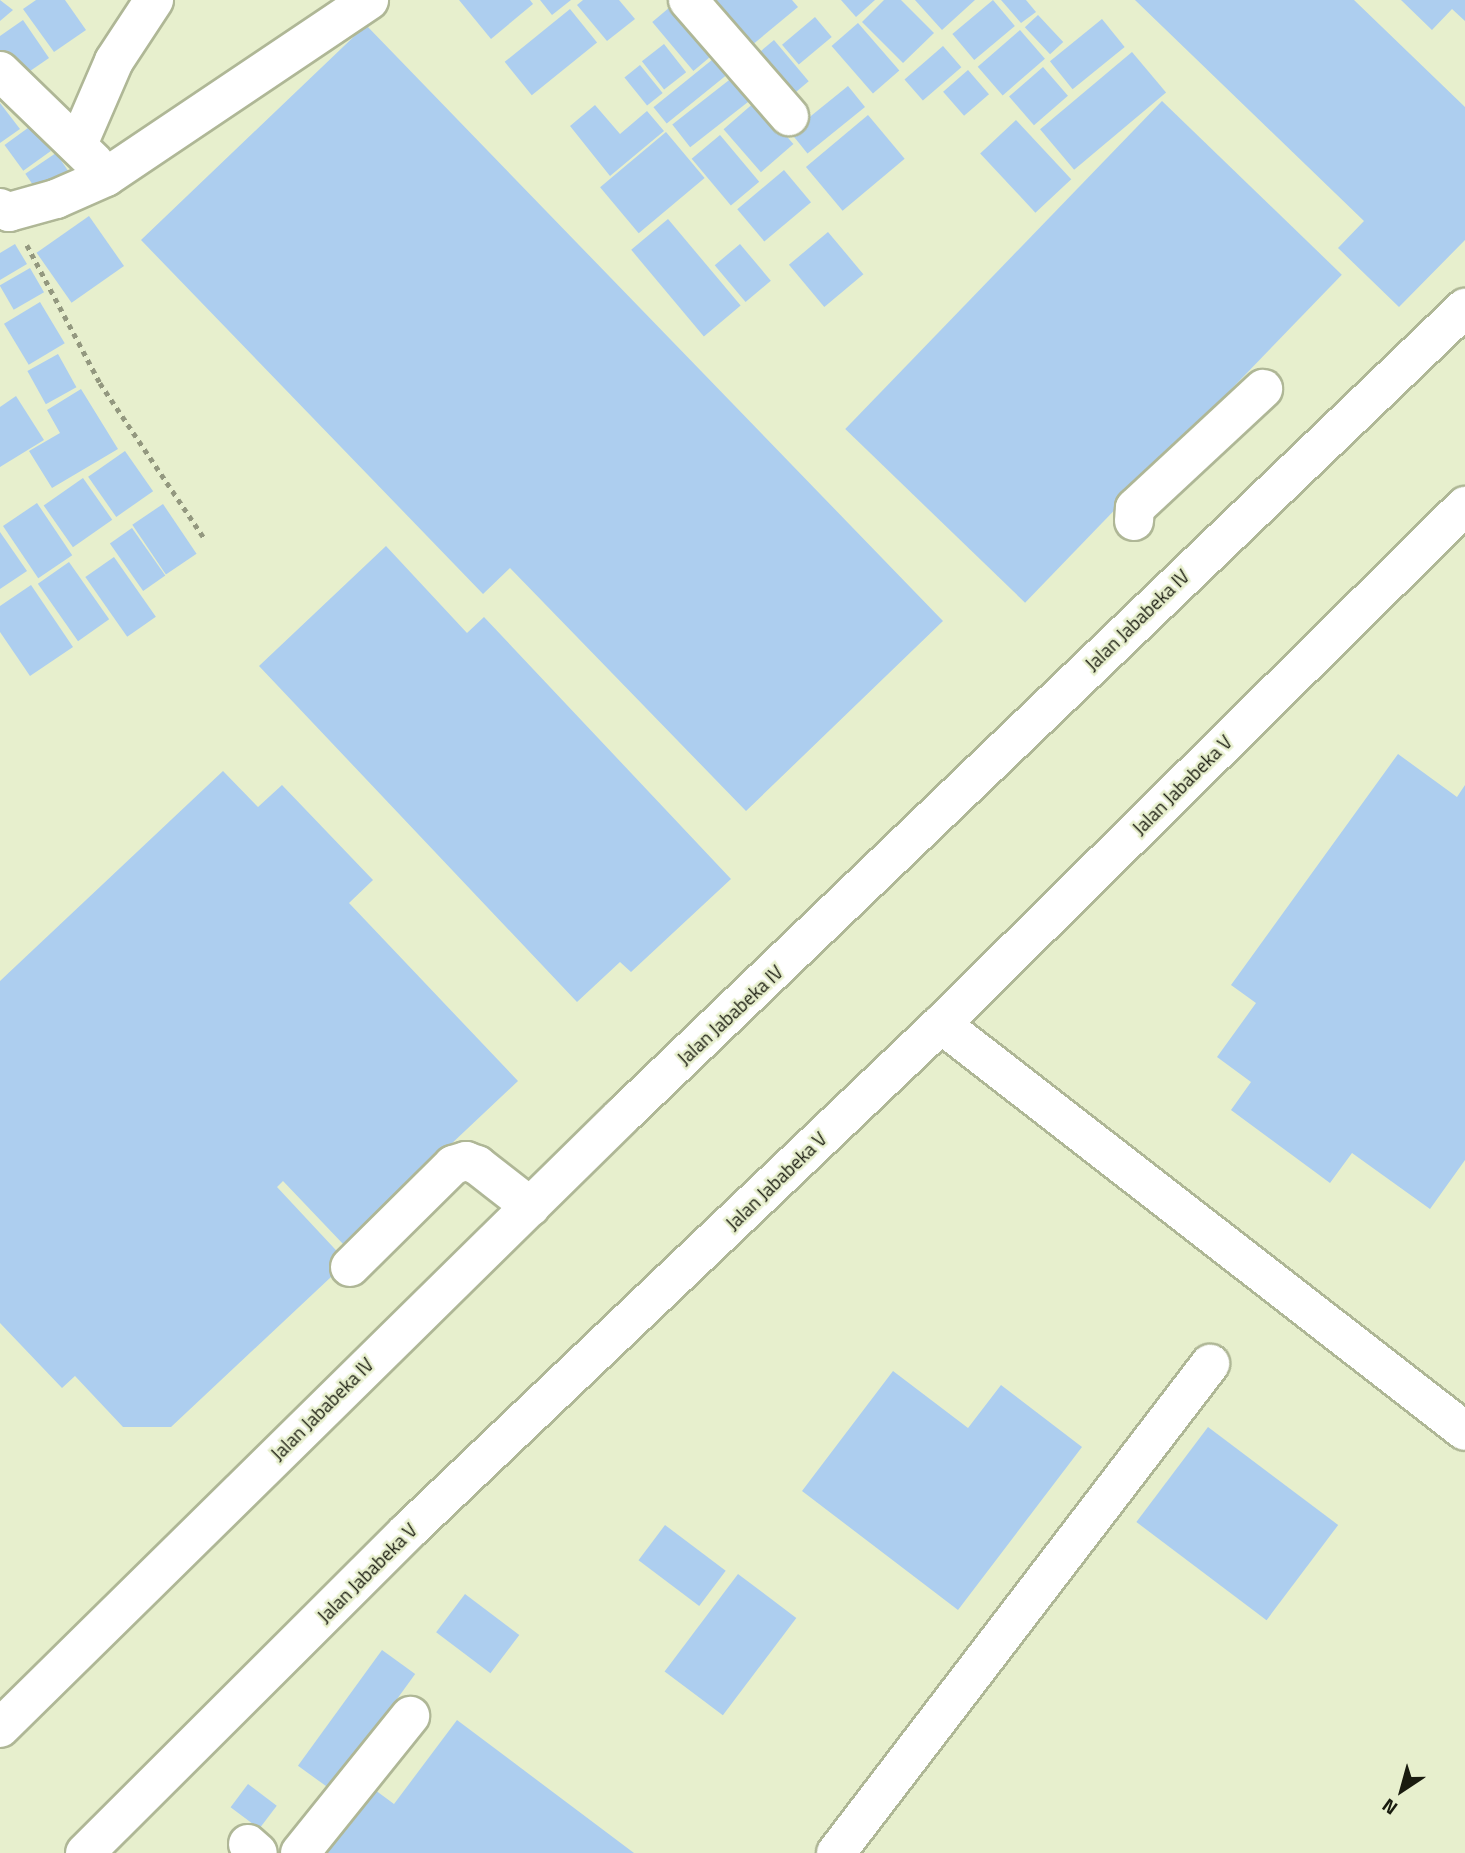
<!DOCTYPE html>
<style>
body{margin:0}
#map{position:relative;width:1465px;height:1853px;overflow:hidden;background:#e7efcd;font-family:"Titillium Web",sans-serif}
div>[style]{position:absolute}
.building>*{inset:0;background:#adceef;transform-origin:0 0}
.path>*{height:4.5px;margin-top:-2.25px;transform-origin:0;background:repeating-linear-gradient(90deg,#93987f 0 5px,transparent 0 10px)}
.roads{filter:drop-shadow(2px 0 #afb796) drop-shadow(-2px 0 #afb796) drop-shadow(0 2px #afb796) drop-shadow(0 -2px #afb796)}
.minor>*{height:38px;margin:-19px;padding:0 19px;transform-origin:19px;border-radius:19px;background:#fff}
span{translate:-50% -50%;white-space:nowrap;text-align:center;line-height:1.15;-webkit-text-stroke:5px #e7efcd;paint-order:stroke}
.street-label{font-size:19px;color:#191b0f}
.north{position:absolute;left:1367px;top:1755px;width:70px;height:70px;-webkit-text-stroke:5px #e7efcd;paint-order:stroke;rotate:216deg;font-size:19px;font-weight:700;line-height:28px;text-align:center;color:#191b0f}
.north::after{content:'';display:block;margin:auto;width:24px;height:32px;background:#191b0f;clip-path:polygon(50% 0,100% 100%,50% 72%,0 100%)}
</style>
<div id="map">
<div class="building">
<i style="clip-path:polygon(0 0,13px 10px,0 21px)"></i>
<i style="clip-path:polygon(36px 0,65px 0,86px 30px,54px 52px,23px 9px)"></i>
<i style="clip-path:polygon(459px 0,530px 0,533px 4px,491px 39px)"></i>
<i style="clip-path:polygon(540px 0,571px 0,552px 15px)"></i>
<i style="clip-path:polygon(583px 0,619px 0,635px 19px,607px 41px,577px 5px)"></i>
<i style="clip-path:polygon(704px 0,792px 0,798px 7px,740px 55px)"></i>
<i style="clip-path:polygon(841px 0,875px 0,856px 17px)"></i>
<i style="clip-path:polygon(884px 0,901px 0,934px 33px,903px 63px,862px 22px)"></i>
<i style="clip-path:polygon(915px 0,975px 0,942px 30px)"></i>
<i style="left:993px;top:0;width:34px;height:53px;rotate:50deg"></i>
<i style="clip-path:polygon(1001px 0,1026px 0,1036px 12px,1021px 23px)"></i>
<i style="clip-path:polygon(1135px 0,1354px 0,1465px 107px,1465px 240px,1399px 307px,1338px 248px,1364px 221px)"></i>
<i style="clip-path:polygon(1401px 0,1465px 0,1465px 21px,1452px 9px,1432px 30px)"></i>
<i style="left:676px;top:2px;width:64px;height:31px;rotate:50deg"></i>
<i style="left:570px;top:9px;width:43px;height:84px;rotate:51deg"></i>
<i style="left:1038px;top:15px;width:37px;height:18px;rotate:47deg"></i>
<i style="left:815px;top:17px;width:26px;height:43px;rotate:50deg"></i>
<i style="left:1102px;top:19px;width:36px;height:67px;rotate:51deg"></i>
<i style="clip-path:polygon(23px 20px,49px 58px,17px 80px,0 57px,0 36px)"></i>
<i style="left:858px;top:23px;width:63px;height:35px;rotate:49deg"></i>
<i style="clip-path:polygon(366px 25px,943px 621px,746px 811px,510px 568px,483px 594px,141px 240px)"></i>
<i style="left:1020px;top:30px;width:38px;height:56px;rotate:49deg"></i>
<i style="left:774px;top:40px;width:54px;height:33px;rotate:50deg"></i>
<i style="left:664px;top:44px;width:36px;height:28px;rotate:52deg"></i>
<i style="left:943px;top:46px;width:28px;height:51px;rotate:49deg"></i>
<i style="left:1132px;top:52px;width:53px;height:120px;rotate:50deg"></i>
<i style="left:718px;top:55px;width:21px;height:83px;rotate:51deg"></i>
<i style="left:640px;top:65px;width:36px;height:20px;rotate:51deg"></i>
<i style="left:1043px;top:67px;width:38px;height:45px;rotate:49deg"></i>
<i style="left:968px;top:70px;width:32px;height:33px;rotate:49deg"></i>
<i style="left:733px;top:77px;width:29px;height:77px;rotate:52deg"></i>
<i style="left:848px;top:86px;width:27px;height:74px;rotate:51deg"></i>
<i style="left:756px;top:101px;width:57px;height:43px;rotate:49deg"></i>
<i style="left:1162px;top:101px;width:250px;height:456px;rotate:44deg"></i>
<i style="clip-path:polygon(0 103px,20px 129px,0 143px)"></i>
<i style="clip-path:polygon(595px 105px,620px 134px,647px 111px,664px 131px,610px 176px,570px 126px)"></i>
<i style="left:868px;top:115px;width:57px;height:81px;rotate:50deg"></i>
<i style="left:1016px;top:120px;width:81px;height:49px;rotate:47deg"></i>
<i style="left:32px;top:125px;width:32px;height:34px;rotate:54deg"></i>
<i style="left:666px;top:132px;width:60px;height:86px;rotate:50deg"></i>
<i style="left:720px;top:135px;width:61px;height:37px;rotate:50deg"></i>
<i style="left:56px;top:153px;width:23px;height:37px;rotate:56deg"></i>
<i style="left:784px;top:170px;width:42px;height:61px;rotate:50deg"></i>
<i style="left:89px;top:216px;width:61px;height:64px;rotate:55deg"></i>
<i style="left:668px;top:219px;width:113px;height:48px;rotate:50deg"></i>
<i style="left:828px;top:232px;width:55px;height:51px;rotate:50deg"></i>
<i style="clip-path:polygon(15px 244px,27px 264px,0 280px,0 253px)"></i>
<i style="left:740px;top:244px;width:48px;height:33px;rotate:50deg"></i>
<i style="left:30px;top:268px;width:28px;height:35px;rotate:60deg"></i>
<i style="left:40px;top:302px;width:48px;height:42px;rotate:59deg"></i>
<i style="left:58px;top:354px;width:38px;height:35px;rotate:61deg"></i>
<i style="clip-path:polygon(81px 389px,118px 449px,52px 488px,29px 451px,60px 433px,47px 410px)"></i>
<i style="clip-path:polygon(16px 396px,44px 440px,0 467px,0 407px)"></i>
<i style="left:125px;top:451px;width:49px;height:45px;rotate:55deg"></i>
<i style="left:83px;top:478px;width:51px;height:48px;rotate:55deg"></i>
<i style="left:37px;top:503px;width:63px;height:41px;rotate:56deg"></i>
<i style="left:163px;top:504px;width:60px;height:37px;rotate:56deg"></i>
<i style="left:132px;top:528px;width:58px;height:27px;rotate:55deg"></i>
<i style="clip-path:polygon(0 532px,27px 571px,0 589px)"></i>
<i style="clip-path:polygon(386px 546px,467px 633px,484px 617px,731px 879px,631px 972px,620px 962px,577px 1002px,259px 666px)"></i>
<i style="left:114px;top:557px;width:73px;height:35px;rotate:55deg"></i>
<i style="left:69px;top:562px;width:70px;height:38px;rotate:55deg"></i>
<i style="clip-path:polygon(31px 585px,73px 647px,30px 676px,0 632px,0 606px)"></i>
<i style="clip-path:polygon(1398px 754px,1457px 797px,1465px 785px,1465px 1160px,1430px 1209px,1352px 1153px,1330px 1183px,1231px 1110px,1251px 1082px,1217px 1057px,1256px 1003px,1231px 985px)"></i>
<i style="clip-path:polygon(223px 771px,258px 807px,282px 785px,373px 880px,349px 903px,518px 1081px,344px 1245px,283px 1181px,277px 1187px,347px 1262px,171px 1427px,123px 1427px,75px 1376px,62px 1388px,0 1323px,0 981px)"></i>
<i style="clip-path:polygon(893px 1371px,968px 1428px,1001px 1385px,1082px 1447px,958px 1610px,802px 1491px)"></i>
<i style="left:1208px;top:1427px;width:163px;height:119px;rotate:37deg"></i>
<i style="left:665px;top:1525px;width:76px;height:44px;rotate:37deg"></i>
<i style="left:738px;top:1574px;width:73px;height:122px;rotate:37deg"></i>
<i style="left:465px;top:1594px;width:68px;height:48px;rotate:37deg"></i>
<i style="left:382px;top:1650px;width:41px;height:143px;rotate:36deg"></i>
<i style="clip-path:polygon(457px 1720px,634px 1853px,321px 1853px,371px 1787px,394px 1804px)"></i>
<i style="left:248px;top:1784px;width:36px;height:29px;rotate:37deg"></i>
</div>
<div class="path">
<i style="left:27px;top:245px;width:156px;rotate:62.1deg"></i>
<i style="left:100px;top:383px;width:187px;rotate:56.1deg"></i>
</div>
<div class="roads">
<div class="minor">
<i style="left:688px;top:0;width:154px;rotate:49deg"></i>
<i style="left:0;top:71px;width:131px;rotate:44.1deg"></i>
<i style="left:79px;top:142px;width:88px;rotate:-66.6deg"></i>
<i style="left:114px;top:61px;width:73px;rotate:-56.7deg"></i>
<i style="left:0;top:208px;width:10px;rotate:24deg"></i>
<i style="left:9px;top:212px;width:49px;rotate:-15.5deg"></i>
<i style="left:56px;top:199px;width:55px;rotate:-23.7deg"></i>
<i style="left:106px;top:177px;width:317px;rotate:-33.9deg"></i>
<i style="left:1134px;top:521px;width:13px;rotate:-86deg"></i>
<i style="left:1135px;top:508px;width:175px;rotate:-42.9deg"></i>
<i style="left:941px;top:1024px;width:663px;rotate:37.84deg"></i>
<i style="left:350px;top:1267px;width:145px;rotate:-44.7deg"></i>
<i style="left:453px;top:1165px;width:14px;rotate:-17deg"></i>
<i style="left:466px;top:1161px;width:12px;rotate:20deg"></i>
<i style="left:477px;top:1165px;width:68px;rotate:37.9deg"></i>
<i style="left:0;top:1728px;width:873px;rotate:-44.54deg"></i>
<i style="left:622px;top:1116px;width:1168px;rotate:-43.79deg"></i>
<i style="left:248px;top:1844px;width:13px;rotate:42deg"></i>
<i style="left:85px;top:1853px;width:455px;rotate:-44.9deg"></i>
<i style="left:407px;top:1532px;width:737px;rotate:-43.57deg"></i>
<i style="left:941px;top:1024px;width:737px;rotate:-44.67deg"></i>
<i style="left:300px;top:1853px;width:176px;rotate:-51.2deg"></i>
<i style="left:836px;top:1853px;width:616px;rotate:-52.59deg"></i>
</div>
</div>
<div class="street-label">
<span style="left:1137px;top:620px;rotate:-44deg">Jalan Jababeka IV</span>
<span style="left:1182px;top:785px;rotate:-45deg">Jalan Jababeka V</span>
<span style="left:730px;top:1015px;rotate:-43deg">Jalan Jababeka IV</span>
<span style="left:776px;top:1181px;rotate:-44deg">Jalan Jababeka V</span>
<span style="left:322px;top:1409px;rotate:-45deg">Jalan Jababeka IV</span>
<span style="left:367px;top:1573px;rotate:-45deg">Jalan Jababeka V</span>
</div>
<div class="north">N</div>
</div>
